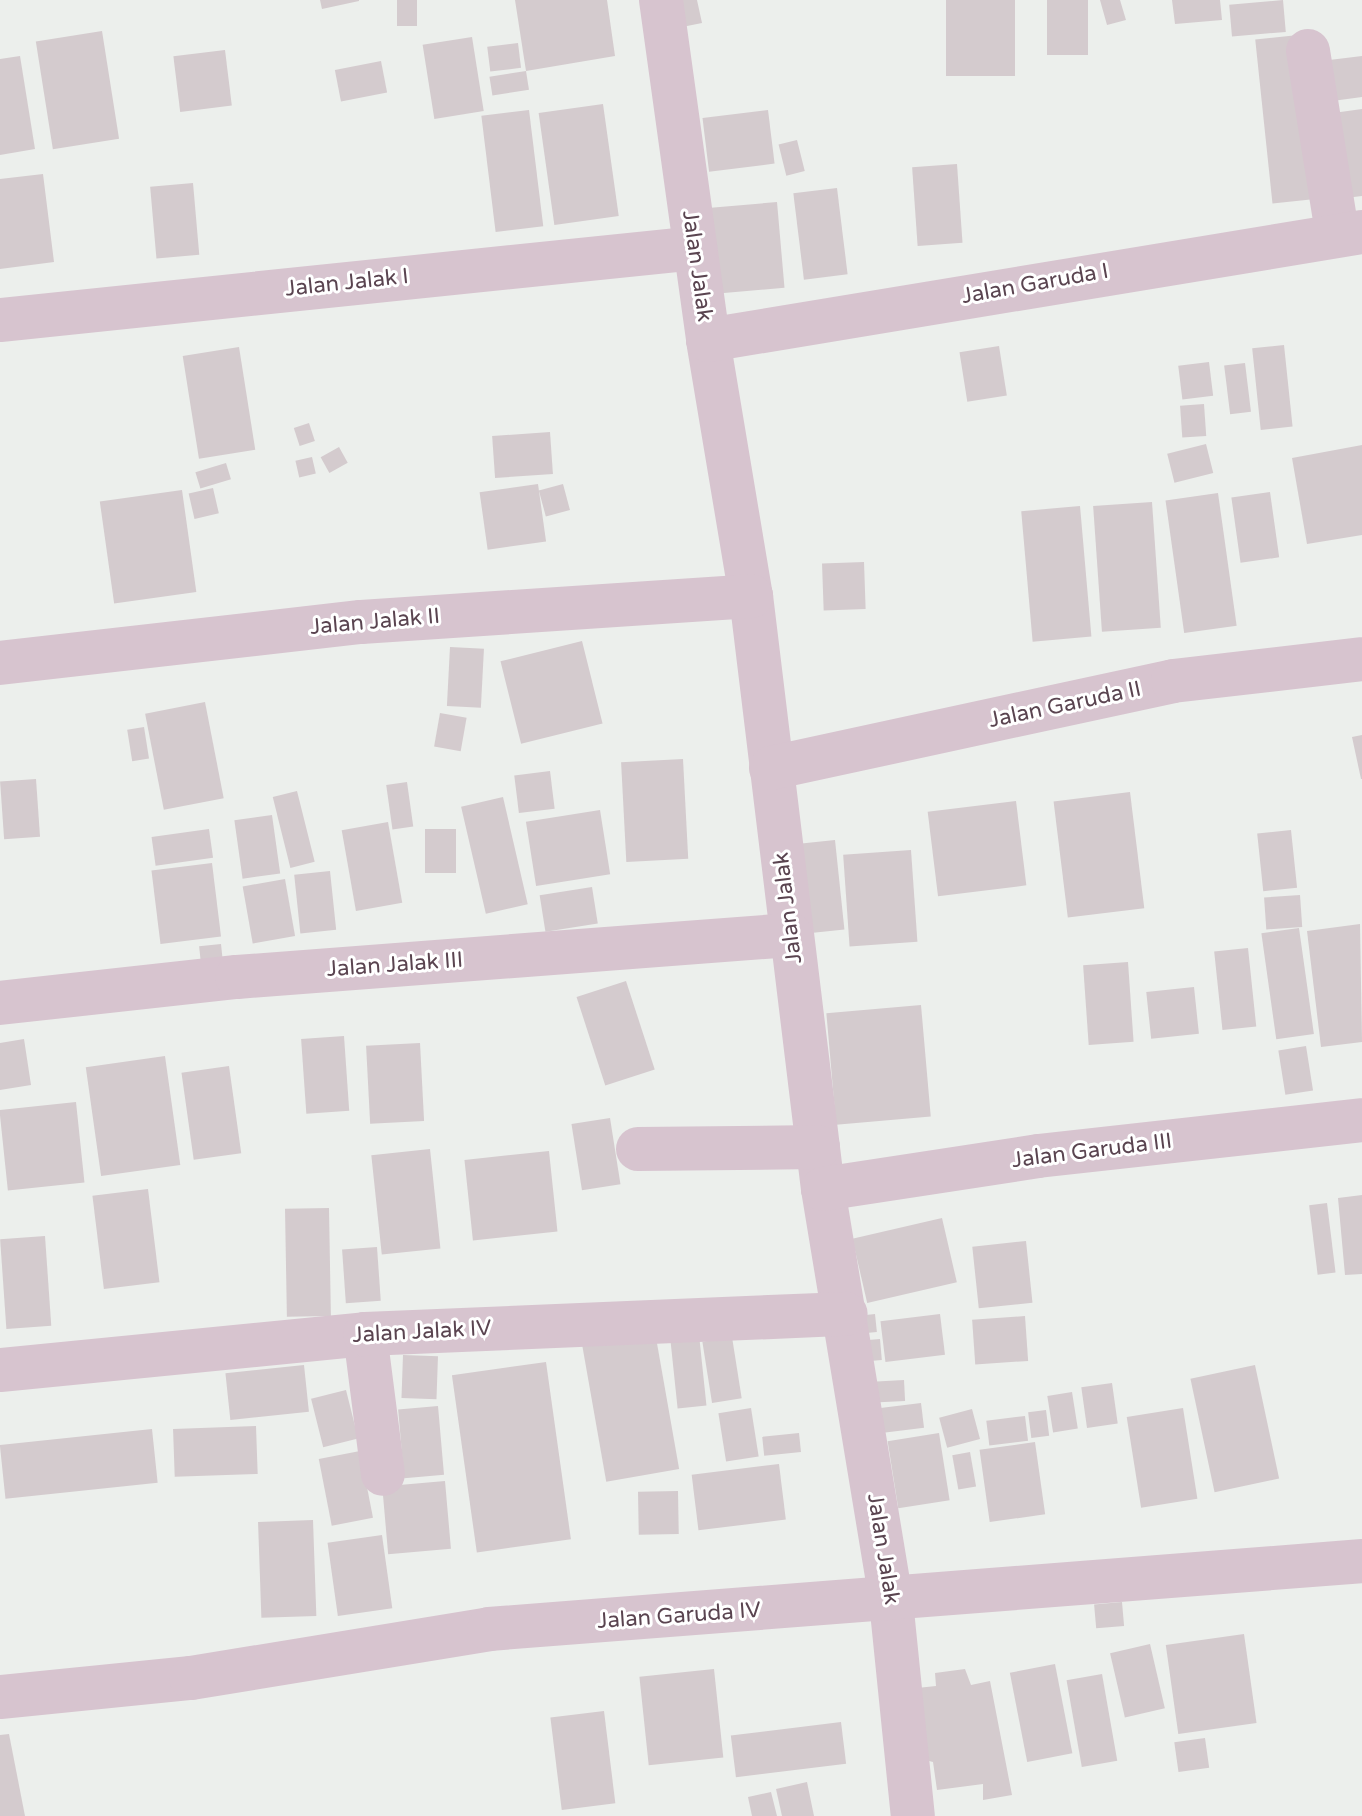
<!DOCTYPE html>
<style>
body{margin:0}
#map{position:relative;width:1362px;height:1816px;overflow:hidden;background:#ecefec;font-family:"Varela Round",sans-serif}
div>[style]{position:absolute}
.building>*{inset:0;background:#d4cbce;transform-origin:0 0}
.minor>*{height:44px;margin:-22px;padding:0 22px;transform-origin:22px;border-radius:22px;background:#d7c4cf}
span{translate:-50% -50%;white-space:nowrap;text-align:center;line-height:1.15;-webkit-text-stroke:6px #fff;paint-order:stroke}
.street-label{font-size:22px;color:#5a4450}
</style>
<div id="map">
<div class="building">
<i style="clip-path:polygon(320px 0,359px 0,359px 1px,322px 9px)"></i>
<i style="left:397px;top:0;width:20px;height:26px"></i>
<i style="clip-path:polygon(515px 0,607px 0,615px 56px,526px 71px)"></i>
<i style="clip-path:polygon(672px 0,697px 0,702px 23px,677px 28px)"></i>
<i style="left:946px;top:0;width:69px;height:76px"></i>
<i style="left:1047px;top:0;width:41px;height:55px"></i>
<i style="clip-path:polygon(1100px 0,1120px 0,1126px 20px,1107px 25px)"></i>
<i style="clip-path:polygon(1172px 0,1220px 0,1222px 20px,1175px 24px)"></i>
<i style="left:1283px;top:0;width:32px;height:54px;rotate:85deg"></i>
<i style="left:102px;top:31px;width:109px;height:67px;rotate:81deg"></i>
<i style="left:1298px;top:35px;width:165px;height:43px;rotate:84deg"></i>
<i style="left:472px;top:37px;width:75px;height:50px;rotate:81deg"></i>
<i style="left:518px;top:43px;width:25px;height:31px;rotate:83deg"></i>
<i style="left:225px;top:50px;width:56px;height:52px;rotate:83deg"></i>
<i style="clip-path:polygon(20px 56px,35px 149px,0 155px,0 59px)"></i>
<i style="clip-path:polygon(1362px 56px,1362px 97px,1325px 102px,1321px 61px)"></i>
<i style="left:381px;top:61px;width:32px;height:47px;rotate:79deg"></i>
<i style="left:526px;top:71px;width:19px;height:37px;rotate:81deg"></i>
<i style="left:603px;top:104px;width:113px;height:65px;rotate:82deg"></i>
<i style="clip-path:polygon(1362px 109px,1362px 196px,1337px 199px,1326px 114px)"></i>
<i style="left:529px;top:110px;width:117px;height:48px;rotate:83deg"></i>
<i style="left:768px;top:110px;width:54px;height:66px;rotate:83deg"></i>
<i style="left:797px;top:140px;width:32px;height:19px;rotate:76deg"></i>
<i style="left:957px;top:164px;width:79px;height:45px;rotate:86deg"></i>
<i style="clip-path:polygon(43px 174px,54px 262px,0 269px,0 179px)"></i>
<i style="left:193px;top:183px;width:72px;height:43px;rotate:85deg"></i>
<i style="left:837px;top:188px;width:87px;height:44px;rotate:83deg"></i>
<i style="left:777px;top:202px;width:86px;height:78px;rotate:85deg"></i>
<i style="left:1284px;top:345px;width:82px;height:32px;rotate:84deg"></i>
<i style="left:999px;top:346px;width:50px;height:40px;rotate:81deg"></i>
<i style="left:239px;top:347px;width:104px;height:57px;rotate:81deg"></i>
<i style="left:1209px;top:362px;width:34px;height:31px;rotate:83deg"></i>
<i style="left:1245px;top:363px;width:49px;height:21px;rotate:83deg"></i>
<i style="left:1204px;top:404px;width:32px;height:24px;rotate:86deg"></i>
<i style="left:309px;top:423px;width:19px;height:16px;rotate:72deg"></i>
<i style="left:550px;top:432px;width:42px;height:58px;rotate:86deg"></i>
<i style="left:1206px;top:444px;width:30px;height:40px;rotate:76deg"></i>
<i style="clip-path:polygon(1362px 445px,1362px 535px,1307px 544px,1292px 458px)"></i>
<i style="left:339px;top:447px;width:18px;height:21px;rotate:61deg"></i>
<i style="left:312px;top:457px;width:17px;height:17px;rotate:77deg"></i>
<i style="left:226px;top:463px;width:17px;height:32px;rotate:73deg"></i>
<i style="left:538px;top:484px;width:58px;height:59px;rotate:82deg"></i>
<i style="left:563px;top:484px;width:27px;height:25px;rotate:75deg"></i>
<i style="left:213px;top:488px;width:26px;height:25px;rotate:77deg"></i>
<i style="left:182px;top:490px;width:103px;height:83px;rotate:82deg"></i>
<i style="left:1270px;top:492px;width:66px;height:39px;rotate:82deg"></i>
<i style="left:1218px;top:493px;width:134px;height:53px;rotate:82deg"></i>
<i style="left:1152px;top:502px;width:126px;height:59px;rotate:86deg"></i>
<i style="left:1080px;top:506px;width:131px;height:59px;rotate:85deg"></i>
<i style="left:864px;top:562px;width:47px;height:42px;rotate:88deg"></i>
<i style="left:582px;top:641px;width:85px;height:84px;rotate:76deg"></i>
<i style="left:450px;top:647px;width:34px;height:59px;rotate:3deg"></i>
<i style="left:205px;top:702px;width:98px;height:61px;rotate:79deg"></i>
<i style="left:440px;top:713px;width:27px;height:34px;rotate:10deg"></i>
<i style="left:144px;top:727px;width:32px;height:17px;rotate:81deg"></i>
<i style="clip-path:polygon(1362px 735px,1362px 779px,1361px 779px,1352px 737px)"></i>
<i style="left:683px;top:759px;width:100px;height:62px;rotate:87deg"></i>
<i style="left:550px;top:771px;width:38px;height:36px;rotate:83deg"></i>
<i style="left:36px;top:779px;width:58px;height:36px;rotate:86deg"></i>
<i style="left:407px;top:782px;width:45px;height:21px;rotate:82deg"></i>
<i style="left:297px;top:791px;width:73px;height:25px;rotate:76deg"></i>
<i style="left:1130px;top:792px;width:117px;height:77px;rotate:83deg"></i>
<i style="left:503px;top:797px;width:110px;height:43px;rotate:77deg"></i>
<i style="left:1016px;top:801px;width:85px;height:89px;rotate:83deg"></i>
<i style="left:600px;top:810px;width:65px;height:75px;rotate:81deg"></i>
<i style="left:272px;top:815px;width:59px;height:38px;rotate:82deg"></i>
<i style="left:388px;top:822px;width:82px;height:47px;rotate:80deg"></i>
<i style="left:209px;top:829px;width:29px;height:58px;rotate:82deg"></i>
<i style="left:456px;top:829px;width:44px;height:31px;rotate:90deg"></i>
<i style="left:1291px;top:830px;width:58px;height:34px;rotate:84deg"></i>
<i style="left:835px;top:840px;width:90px;height:48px;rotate:84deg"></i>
<i style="left:911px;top:850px;width:92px;height:68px;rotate:86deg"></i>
<i style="left:212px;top:863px;width:74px;height:61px;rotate:83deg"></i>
<i style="left:330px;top:871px;width:59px;height:36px;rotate:84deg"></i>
<i style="left:285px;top:879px;width:58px;height:43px;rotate:80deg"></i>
<i style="left:592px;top:887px;width:37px;height:53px;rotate:81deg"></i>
<i style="left:1300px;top:895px;width:32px;height:36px;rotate:86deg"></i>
<i style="clip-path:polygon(1360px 924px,1362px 1042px,1321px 1047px,1307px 931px)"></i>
<i style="left:1299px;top:928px;width:107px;height:38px;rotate:82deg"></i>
<i style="left:221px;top:944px;width:20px;height:22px;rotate:84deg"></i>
<i style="left:1248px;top:948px;width:79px;height:34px;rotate:84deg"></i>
<i style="left:1128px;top:962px;width:80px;height:45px;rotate:86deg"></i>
<i style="left:626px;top:981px;width:93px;height:52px;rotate:72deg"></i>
<i style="left:1194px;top:987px;width:47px;height:48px;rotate:84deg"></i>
<i style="left:921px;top:1005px;width:112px;height:95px;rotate:85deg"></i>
<i style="left:344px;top:1036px;width:75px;height:43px;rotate:86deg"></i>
<i style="clip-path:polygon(24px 1039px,31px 1085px,0 1090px,0 1043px)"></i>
<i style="left:420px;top:1043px;width:78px;height:54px;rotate:87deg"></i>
<i style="left:1306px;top:1046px;width:45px;height:28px;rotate:81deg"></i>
<i style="left:165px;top:1056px;width:110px;height:80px;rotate:82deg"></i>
<i style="left:229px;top:1066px;width:88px;height:48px;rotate:82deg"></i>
<i style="left:76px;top:1102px;width:81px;height:77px;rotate:84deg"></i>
<i style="left:610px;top:1118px;width:67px;height:39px;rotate:81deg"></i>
<i style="left:430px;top:1149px;width:100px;height:59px;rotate:84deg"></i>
<i style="left:549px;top:1151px;width:81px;height:85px;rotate:84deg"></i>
<i style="left:148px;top:1189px;width:94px;height:56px;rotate:83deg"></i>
<i style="clip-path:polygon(1362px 1195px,1362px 1274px,1345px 1275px,1338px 1198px)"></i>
<i style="left:1327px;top:1203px;width:70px;height:18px;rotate:83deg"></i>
<i style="left:329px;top:1208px;width:108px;height:44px;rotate:89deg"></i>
<i style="left:942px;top:1218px;width:66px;height:92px;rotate:77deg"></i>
<i style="left:45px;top:1236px;width:90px;height:45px;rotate:86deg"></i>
<i style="left:1026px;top:1241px;width:62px;height:54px;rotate:84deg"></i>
<i style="left:377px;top:1247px;width:54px;height:35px;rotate:86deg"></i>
<i style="left:875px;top:1314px;width:18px;height:16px;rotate:84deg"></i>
<i style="left:940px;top:1314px;width:41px;height:60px;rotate:83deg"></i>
<i style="left:1025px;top:1316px;width:45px;height:53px;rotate:86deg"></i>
<i style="left:698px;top:1325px;width:81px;height:29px;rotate:84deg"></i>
<i style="left:655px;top:1332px;width:139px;height:74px;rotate:80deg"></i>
<i style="left:732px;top:1337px;width:62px;height:30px;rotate:81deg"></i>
<i style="left:880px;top:1339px;width:21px;height:15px;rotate:85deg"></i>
<i style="left:403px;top:1355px;width:35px;height:43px;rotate:2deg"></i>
<i style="left:546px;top:1362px;width:179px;height:95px;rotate:82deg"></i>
<i style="left:304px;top:1365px;width:47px;height:79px;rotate:84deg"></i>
<i style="left:1255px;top:1365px;width:116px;height:66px;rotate:78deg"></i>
<i style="left:904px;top:1380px;width:21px;height:41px;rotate:87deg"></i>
<i style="left:1112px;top:1383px;width:41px;height:31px;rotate:82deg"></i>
<i style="left:346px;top:1390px;width:50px;height:36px;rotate:76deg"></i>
<i style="left:1072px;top:1392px;width:37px;height:25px;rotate:81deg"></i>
<i style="left:921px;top:1403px;width:25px;height:47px;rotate:83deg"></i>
<i style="left:438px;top:1406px;width:69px;height:40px;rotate:85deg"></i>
<i style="left:751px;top:1408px;width:49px;height:33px;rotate:81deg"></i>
<i style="left:1183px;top:1408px;width:92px;height:57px;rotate:81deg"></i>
<i style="left:972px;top:1409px;width:31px;height:34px;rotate:75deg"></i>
<i style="left:1046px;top:1410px;width:26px;height:18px;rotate:83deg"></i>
<i style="left:1025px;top:1416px;width:25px;height:39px;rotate:83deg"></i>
<i style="left:256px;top:1426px;width:48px;height:83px;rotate:88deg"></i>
<i style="left:152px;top:1429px;width:54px;height:153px;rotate:84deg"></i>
<i style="left:799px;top:1433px;width:19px;height:37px;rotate:84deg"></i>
<i style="left:939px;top:1433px;width:68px;height:52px;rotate:81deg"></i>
<i style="left:1035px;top:1442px;width:73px;height:56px;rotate:82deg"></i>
<i style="left:360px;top:1451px;width:68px;height:42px;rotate:79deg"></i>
<i style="left:970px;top:1452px;width:35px;height:18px;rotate:80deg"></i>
<i style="left:779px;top:1464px;width:56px;height:88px;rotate:83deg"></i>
<i style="left:445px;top:1481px;width:68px;height:63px;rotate:85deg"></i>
<i style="left:678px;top:1491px;width:43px;height:40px;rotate:89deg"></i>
<i style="left:313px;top:1520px;width:96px;height:55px;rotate:88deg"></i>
<i style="left:382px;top:1535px;width:74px;height:55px;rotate:82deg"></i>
<i style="left:1122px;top:1602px;width:24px;height:28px;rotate:85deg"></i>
<i style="left:1244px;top:1634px;width:90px;height:79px;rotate:82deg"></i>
<i style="left:1150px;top:1644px;width:66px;height:41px;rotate:77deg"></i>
<i style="left:1055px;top:1664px;width:91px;height:46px;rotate:79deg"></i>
<i style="left:714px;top:1669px;width:89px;height:75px;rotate:84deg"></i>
<i style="clip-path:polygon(965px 1669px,971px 1685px,990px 1681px,1012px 1795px,983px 1800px,983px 1784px,937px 1790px,933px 1762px,925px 1760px,917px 1688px,936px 1686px,935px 1673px)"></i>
<i style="left:1102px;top:1674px;width:88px;height:36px;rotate:80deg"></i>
<i style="left:604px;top:1711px;width:93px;height:54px;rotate:83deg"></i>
<i style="left:841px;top:1722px;width:42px;height:111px;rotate:83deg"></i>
<i style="clip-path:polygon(9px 1734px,25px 1816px,0 1816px,0 1735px)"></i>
<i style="left:1205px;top:1738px;width:30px;height:31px;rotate:82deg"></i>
<i style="clip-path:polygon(807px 1782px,814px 1816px,782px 1816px,776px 1789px)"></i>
<i style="clip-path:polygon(771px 1792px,777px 1816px,752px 1816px,748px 1797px)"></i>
</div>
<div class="minor">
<i style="left:661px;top:0;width:343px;rotate:82.1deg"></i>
<i style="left:708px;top:340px;width:260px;rotate:80.5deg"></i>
<i style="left:751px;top:596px;width:597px;rotate:83.08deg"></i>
<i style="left:823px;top:1189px;width:418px;rotate:80.6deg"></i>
<i style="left:891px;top:1601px;width:216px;rotate:84.2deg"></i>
<i style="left:1308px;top:51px;width:183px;rotate:80.9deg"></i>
<i style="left:0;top:320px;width:699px;rotate:-5.91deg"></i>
<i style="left:708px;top:340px;width:663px;rotate:-9.38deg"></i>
<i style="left:0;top:663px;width:363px;rotate:-6.5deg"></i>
<i style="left:361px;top:622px;width:391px;rotate:-3.8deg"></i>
<i style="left:771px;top:768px;width:411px;rotate:-12.2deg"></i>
<i style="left:1173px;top:681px;width:190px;rotate:-6.6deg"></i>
<i style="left:0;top:1003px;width:238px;rotate:-6.3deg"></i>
<i style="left:237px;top:977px;width:555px;rotate:-4.34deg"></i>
<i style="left:638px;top:1149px;width:180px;rotate:-0.6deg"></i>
<i style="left:823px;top:1189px;width:218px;rotate:-8.7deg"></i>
<i style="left:1038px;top:1156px;width:326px;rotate:-6.3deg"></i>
<i style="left:365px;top:1334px;width:141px;rotate:82.7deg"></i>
<i style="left:0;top:1370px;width:367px;rotate:-5.6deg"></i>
<i style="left:365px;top:1334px;width:481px;rotate:-2.4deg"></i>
<i style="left:0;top:1697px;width:192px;rotate:-5.7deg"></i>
<i style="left:191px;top:1678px;width:302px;rotate:-9.3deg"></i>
<i style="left:489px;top:1629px;width:876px;rotate:-4.45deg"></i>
</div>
<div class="street-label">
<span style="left:697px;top:266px;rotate:82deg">Jalan Jalak</span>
<span style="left:347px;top:283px;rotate:-6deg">Jalan Jalak I</span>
<span style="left:1035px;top:284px;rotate:-10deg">Jalan Garuda I</span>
<span style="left:375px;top:622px;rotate:-5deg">Jalan Jalak II</span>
<span style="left:1065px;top:705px;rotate:-12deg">Jalan Garuda II</span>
<span style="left:788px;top:908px;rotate:-97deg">Jalan Jalak</span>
<span style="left:395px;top:965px;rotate:-4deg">Jalan Jalak III</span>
<span style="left:1092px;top:1151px;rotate:-7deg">Jalan Garuda III</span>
<span style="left:422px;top:1332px;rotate:-3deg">Jalan Jalak IV</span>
<span style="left:883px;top:1549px;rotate:81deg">Jalan Jalak</span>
<span style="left:679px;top:1616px;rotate:-4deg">Jalan Garuda IV</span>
</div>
</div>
